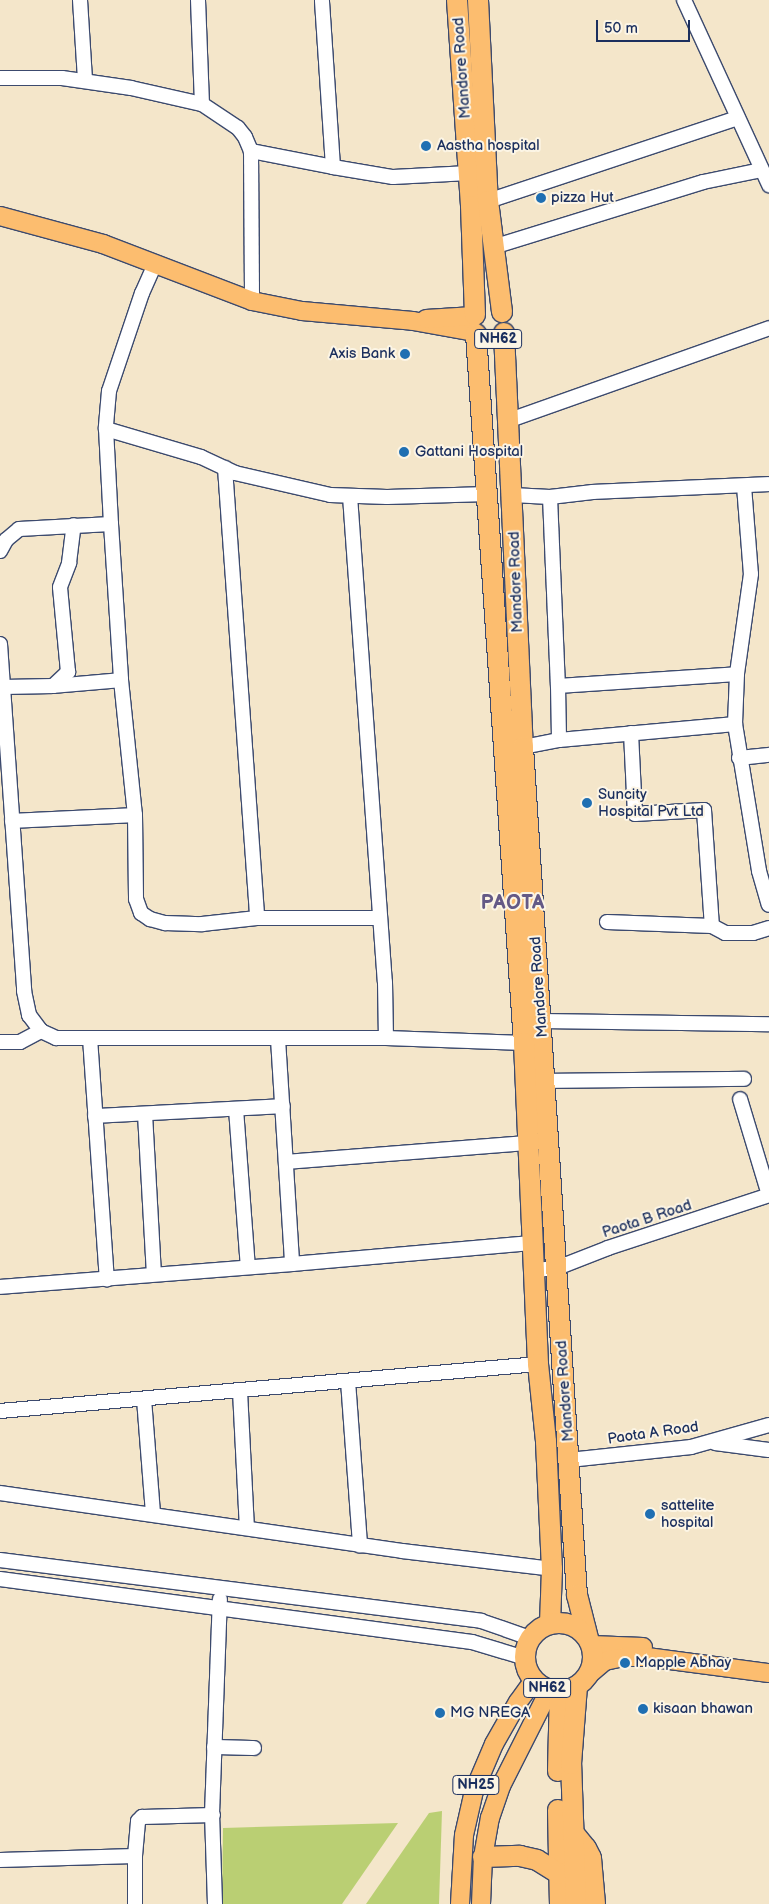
<!DOCTYPE html>
<style>
body{margin:0}
#map{position:relative;width:769px;height:1904px;overflow:hidden;background:#f4e6ca;font-family:"Balsamiq Sans",sans-serif}
div>[style]{position:absolute}
.green>*{inset:0;background:#bacf73}
.roads{filter:drop-shadow(1px 0 #3c4a6e) drop-shadow(-1px 0 #3c4a6e) drop-shadow(0 1px #3c4a6e) drop-shadow(0 -1px #3c4a6e)}
.minor>*{height:14px;margin:-7px;padding:0 7px;transform-origin:7px;border-radius:7px;background:#fff}
.major>*{height:18px;margin:-9px;padding:0 9px;transform-origin:9px;border-radius:9px;background:#fcbd6f}
.highway>*{height:20px;margin:-10px;padding:0 10px;transform-origin:10px;border-radius:10px;background:#fcbd6f}
.highway>.ring{margin:-10px;padding:0;box-sizing:content-box;background:none;border:20px solid #fcbd6f;border-radius:50%}
.dots>*{width:14px;height:14px;translate:-50% -50%;box-sizing:border-box;border:2px solid #fcf5e5;border-radius:50%}
span{translate:-50% -50%;white-space:nowrap;text-align:center;line-height:1.15;-webkit-text-stroke:4px #fcf5e5;paint-order:stroke}
.shield-label span{padding:1px 4px;background:#fcf5e5;border:1px solid;border-radius:4px;-webkit-text-stroke-width:0}
.shield-label{font-size:14px;color:#1b2f5e;font-weight:700}
.street-label{font-size:15px;color:#1b2f5e}
.poi-label{font-size:15px;color:#1b2f5e}
.left{translate:0 -50%;text-align:left}
.right{translate:-100% -50%;text-align:right}
.district-label{font-size:20px;color:#645986;font-weight:700;letter-spacing:1px}
.scale{position:absolute;left:596px;top:20px;width:94px;height:22px;box-sizing:border-box;border:2px solid #1b2f5e;border-top:0;padding-left:6px;font-size:15px;line-height:18px;white-space:nowrap;color:#1b2f5e;-webkit-text-stroke:4px #fcf5e5;paint-order:stroke}
</style>
<div id="map">
<div class="green">
<i style="clip-path:polygon(442px 1811px,439px 1904px,366px 1904px,429px 1813px)"></i>
<i style="clip-path:polygon(398px 1823px,342px 1904px,222px 1904px,223px 1828px)"></i>
</div>
<div class="roads">
<div class="minor">
<i style="left:80px;top:0;width:80px;rotate:86.4deg"></i>
<i style="left:198px;top:0;width:104px;rotate:87.8deg"></i>
<i style="left:684px;top:0;width:204px;rotate:65.3deg"></i>
<i style="left:0;top:78px;width:62px"></i>
<i style="left:62px;top:78px;width:70px;rotate:8.2deg"></i>
<i style="left:131px;top:88px;width:73px;rotate:12.7deg"></i>
<i style="left:202px;top:104px;width:43px;rotate:33.7deg"></i>
<i style="left:238px;top:128px;width:11px;rotate:52deg"></i>
<i style="left:245px;top:137px;width:15px;rotate:67deg"></i>
<i style="left:251px;top:151px;width:150px;rotate:89.6deg"></i>
<i style="left:251px;top:151px;width:84px;rotate:11deg"></i>
<i style="left:333px;top:167px;width:167px;rotate:-93.8deg"></i>
<i style="left:333px;top:167px;width:61px;rotate:9.5deg"></i>
<i style="left:393px;top:177px;width:76px;rotate:-3deg"></i>
<i style="left:488px;top:201px;width:263px;rotate:-18.4deg"></i>
<i style="left:493px;top:247px;width:220px;rotate:-17.2deg"></i>
<i style="left:703px;top:182px;width:59px;rotate:-11.7deg"></i>
<i style="left:155px;top:264px;width:32px;rotate:114deg"></i>
<i style="left:142px;top:293px;width:103px;rotate:108.6deg"></i>
<i style="left:109px;top:391px;width:38px;rotate:95deg"></i>
<i style="left:106px;top:429px;width:99px;rotate:16.4deg"></i>
<i style="left:201px;top:457px;width:38px;rotate:25deg"></i>
<i style="left:235px;top:473px;width:98px;rotate:13deg"></i>
<i style="left:330px;top:495px;width:57px;rotate:2deg"></i>
<i style="left:387px;top:497px;width:101px;rotate:-1.7deg"></i>
<i style="left:507px;top:421px;width:278px;rotate:-19.5deg"></i>
<i style="left:225px;top:468px;width:451px;rotate:85.9deg"></i>
<i style="left:744px;top:486px;width:88px;rotate:85.5deg"></i>
<i style="left:751px;top:574px;width:101px;rotate:98deg"></i>
<i style="left:737px;top:674px;width:50px;rotate:92.3deg"></i>
<i style="left:735px;top:724px;width:149px;rotate:80.7deg"></i>
<i style="left:759px;top:871px;width:35px;rotate:74deg"></i>
<i style="left:512px;top:495px;width:38px;rotate:3deg"></i>
<i style="left:550px;top:497px;width:43px;rotate:-6.6deg"></i>
<i style="left:593px;top:492px;width:176px;rotate:-2.6deg"></i>
<i style="left:350px;top:496px;width:487px;rotate:85.9deg"></i>
<i style="left:385px;top:982px;width:56px;rotate:89deg"></i>
<i style="left:386px;top:1038px;width:138px;rotate:2.1deg"></i>
<i style="left:550px;top:497px;width:189px;rotate:87.6deg"></i>
<i style="left:558px;top:686px;width:179px;rotate:-3.8deg"></i>
<i style="left:111px;top:524px;width:156px;rotate:86.3deg"></i>
<i style="left:121px;top:680px;width:136px;rotate:84.1deg"></i>
<i style="left:135px;top:815px;width:84px;rotate:89.3deg"></i>
<i style="left:136px;top:899px;width:15px;rotate:70deg"></i>
<i style="left:141px;top:913px;width:11px;rotate:34deg"></i>
<i style="left:150px;top:919px;width:16px;rotate:15deg"></i>
<i style="left:165px;top:923px;width:37px;rotate:2deg"></i>
<i style="left:202px;top:924px;width:55px;rotate:-6.2deg"></i>
<i style="left:257px;top:918px;width:123px"></i>
<i style="left:0;top:551px;width:13px;rotate:-61deg"></i>
<i style="left:6px;top:540px;width:17px;rotate:-40deg"></i>
<i style="left:19px;top:529px;width:92px;rotate:-3.1deg"></i>
<i style="left:111px;top:524px;width:95px;rotate:-93deg"></i>
<i style="left:0;top:644px;width:348px;rotate:86deg"></i>
<i style="left:24px;top:991px;width:25px;rotate:78deg"></i>
<i style="left:29px;top:1015px;width:20px;rotate:53deg"></i>
<i style="left:41px;top:1031px;width:17px;rotate:25deg"></i>
<i style="left:56px;top:1038px;width:330px"></i>
<i style="left:53px;top:686px;width:21px;rotate:-43deg"></i>
<i style="left:68px;top:672px;width:85px;rotate:-95.4deg"></i>
<i style="left:60px;top:587px;width:26px;rotate:-69deg"></i>
<i style="left:69px;top:563px;width:38px;rotate:-83deg"></i>
<i style="left:558px;top:686px;width:54px;rotate:88.9deg"></i>
<i style="left:3px;top:687px;width:50px;rotate:-1.1deg"></i>
<i style="left:53px;top:686px;width:68px;rotate:-5deg"></i>
<i style="left:631px;top:733px;width:81px;rotate:87.2deg"></i>
<i style="left:635px;top:814px;width:69px;rotate:-3.3deg"></i>
<i style="left:704px;top:810px;width:116px;rotate:86.1deg"></i>
<i style="left:712px;top:926px;width:15px;rotate:28deg"></i>
<i style="left:725px;top:933px;width:28px"></i>
<i style="left:753px;top:933px;width:17px;rotate:-17deg"></i>
<i style="left:523px;top:747px;width:37px;rotate:-11deg"></i>
<i style="left:559px;top:740px;width:177px;rotate:-5.2deg"></i>
<i style="left:739px;top:758px;width:30px;rotate:-6deg"></i>
<i style="left:12px;top:821px;width:123px;rotate:-2.8deg"></i>
<i style="left:607px;top:922px;width:105px;rotate:2.2deg"></i>
<i style="left:541px;top:1021px;width:228px;rotate:0.8deg"></i>
<i style="left:90px;top:1038px;width:242px;rotate:86deg"></i>
<i style="left:278px;top:1039px;width:225px;rotate:86.4deg"></i>
<i style="left:292px;top:1264px;width:243px;rotate:-5deg"></i>
<i style="left:0;top:1042px;width:20px"></i>
<i style="left:20px;top:1042px;width:24px;rotate:-28deg"></i>
<i style="left:545px;top:1081px;width:199px;rotate:-0.6deg"></i>
<i style="left:236px;top:1109px;width:158px;rotate:85.7deg"></i>
<i style="left:145px;top:1114px;width:160px;rotate:86.8deg"></i>
<i style="left:95px;top:1116px;width:188px;rotate:-3deg"></i>
<i style="left:286px;top:1162px;width:244px;rotate:-4.5deg"></i>
<i style="left:535px;top:1270px;width:22px;rotate:-5deg"></i>
<i style="left:557px;top:1268px;width:55px;rotate:-21.4deg"></i>
<i style="left:608px;top:1248px;width:169px;rotate:-18.2deg"></i>
<i style="left:769px;top:1195px;width:100px;rotate:-106.8deg"></i>
<i style="left:0;top:1287px;width:293px;rotate:-4.5deg"></i>
<i style="left:348px;top:1381px;width:165px;rotate:85.8deg"></i>
<i style="left:240px;top:1391px;width:136px;rotate:87.1deg"></i>
<i style="left:144px;top:1399px;width:115px;rotate:85.5deg"></i>
<i style="left:0;top:1411px;width:540px;rotate:-4.99deg"></i>
<i style="left:715px;top:1443px;width:54px;rotate:7.4deg"></i>
<i style="left:569px;top:1460px;width:123px;rotate:-6.1deg"></i>
<i style="left:691px;top:1447px;width:81px;rotate:-15.8deg"></i>
<i style="left:0;top:1493px;width:406px;rotate:8.2deg"></i>
<i style="left:402px;top:1551px;width:151px;rotate:6.8deg"></i>
<i style="left:0;top:1560px;width:485px;rotate:7.2deg"></i>
<i style="left:481px;top:1621px;width:52px;rotate:19.1deg"></i>
<i style="left:0;top:1579px;width:476px;rotate:7.6deg"></i>
<i style="left:472px;top:1642px;width:55px;rotate:16.8deg"></i>
<i style="left:214px;top:1747px;width:40px;rotate:1.4deg"></i>
<i style="left:0;top:1860px;width:135px;rotate:-1.7deg"></i>
<i style="left:135px;top:1904px;width:48px;rotate:-90deg"></i>
<i style="left:135px;top:1856px;width:35px;rotate:-85deg"></i>
<i style="left:138px;top:1821px;width:6px;rotate:-45deg"></i>
<i style="left:142px;top:1817px;width:71px;rotate:-1.6deg"></i>
<i style="left:215px;top:1904px;width:90px;rotate:-91.9deg"></i>
<i style="left:212px;top:1814px;width:215px;rotate:-87.9deg"></i>
</div>
<div class="major">
<i style="left:0;top:216px;width:107px;rotate:15.2deg"></i>
<i style="left:103px;top:244px;width:160px;rotate:20.9deg"></i>
<i style="left:252px;top:301px;width:51px;rotate:11.3deg"></i>
<i style="left:302px;top:311px;width:111px;rotate:5.1deg"></i>
<i style="left:413px;top:321px;width:62px;rotate:10.2deg"></i>
<i style="left:426px;top:319px;width:48px;rotate:-3.6deg"></i>
<i style="left:591px;top:1645px;width:52px;rotate:2.2deg"></i>
<i style="left:587px;top:1676px;width:23px;rotate:-40deg"></i>
<i style="left:605px;top:1661px;width:19px;rotate:-12deg"></i>
<i style="left:624px;top:1657px;width:23px"></i>
<i style="left:647px;top:1657px;width:123px;rotate:7.5deg"></i>
<i style="left:460px;top:1904px;width:69px;rotate:-86.7deg"></i>
<i style="left:464px;top:1835px;width:45px;rotate:-77.2deg"></i>
<i style="left:474px;top:1791px;width:51px;rotate:-66.9deg"></i>
<i style="left:494px;top:1744px;width:48px;rotate:-60.3deg"></i>
<i style="left:518px;top:1702px;width:27px;rotate:-54deg"></i>
<i style="left:481px;top:1904px;width:47px;rotate:-87.6deg"></i>
<i style="left:483px;top:1857px;width:40px;rotate:-80deg"></i>
<i style="left:490px;top:1818px;width:34px;rotate:-71deg"></i>
<i style="left:501px;top:1786px;width:109px;rotate:-63.2deg"></i>
</div>
<div class="highway">
<i style="left:457px;top:0;width:206px;rotate:86.1deg"></i>
<i style="left:471px;top:206px;width:109px;rotate:87.9deg"></i>
<i style="left:478px;top:0;width:201px;rotate:87.2deg"></i>
<i style="left:488px;top:201px;width:112px;rotate:82.8deg"></i>
<i style="left:504px;top:333px;width:414px;rotate:87.4deg"></i>
<i style="left:523px;top:747px;width:850px;rotate:86.36deg"></i>
<i style="left:577px;top:1595px;width:44px;rotate:75.7deg"></i>
<i style="left:476px;top:334px;width:711px;rotate:86.13deg"></i>
<i style="left:524px;top:1043px;width:321px;rotate:87.5deg"></i>
<i style="left:538px;top:1364px;width:78px;rotate:84.1deg"></i>
<i style="left:546px;top:1442px;width:127px;rotate:87.3deg"></i>
<i style="left:552px;top:1569px;width:55px;rotate:92.1deg"></i>
<i class="ring" style="left:525px;top:1623px;width:48px;height:48px"></i>
<i style="left:558px;top:1771px;width:80px;rotate:-88.6deg"></i>
<i style="left:558px;top:1810px;width:94px;rotate:88.8deg"></i>
<i style="left:572px;top:1831px;width:22px;rotate:51deg"></i>
<i style="left:586px;top:1848px;width:11px;rotate:63deg"></i>
<i style="left:591px;top:1858px;width:46px;rotate:85deg"></i>
<i style="left:483px;top:1857px;width:37px;rotate:-2deg"></i>
<i style="left:520px;top:1856px;width:17px;rotate:13deg"></i>
<i style="left:537px;top:1860px;width:26px;rotate:32deg"></i>
<i style="left:576px;top:1904px;width:140px;rotate:-92deg"></i>
<i style="left:571px;top:1764px;width:78px;rotate:-85.6deg"></i>
</div>
</div>
<div class="dots">
<i style="left:426px;top:146px;background:#1f6fb2"></i>
<i style="left:541px;top:198px;background:#1f6fb2"></i>
<i style="left:405px;top:354px;background:#1f6fb2"></i>
<i style="left:404px;top:452px;background:#1f6fb2"></i>
<i style="left:587px;top:803px;background:#1f6fb2"></i>
<i style="left:650px;top:1514px;background:#1f6fb2"></i>
<i style="left:625px;top:1663px;background:#1f6fb2"></i>
<i style="left:643px;top:1709px;background:#1f6fb2"></i>
<i style="left:440px;top:1713px;background:#1f6fb2"></i>
</div>
<div class="shield-label">
<span style="left:498px;top:339px">NH62</span>
<span style="left:547px;top:1688px">NH62</span>
<span style="left:476px;top:1785px">NH25</span>
</div>
<div class="street-label">
<span style="left:462px;top:68px;rotate:-94deg">Mandore Road</span>
<span style="left:516px;top:582px;rotate:-92deg">Mandore Road</span>
<span style="left:539px;top:987px;rotate:-94deg">Mandore Road</span>
<span style="left:647px;top:1219px;rotate:-18deg">Paota B Road</span>
<span style="left:565px;top:1391px;rotate:-94deg">Mandore Road</span>
<span style="left:653px;top:1433px;rotate:-8deg">Paota A Road</span>
</div>
<div class="poi-label">
<span class="left" style="left:437px;top:146px">Aastha hospital</span>
<span class="left" style="left:551px;top:198px">pizza Hut</span>
<span class="right" style="left:395px;top:354px">Axis Bank</span>
<span class="left" style="left:415px;top:452px">Gattani Hospital</span>
<span class="left" style="left:598px;top:803px">Suncity<br>Hospital Pvt Ltd</span>
<span class="left" style="left:661px;top:1514px">sattelite<br>hospital</span>
<span class="left" style="left:635px;top:1663px">Mapple Abhay</span>
<span class="left" style="left:653px;top:1709px">kisaan bhawan</span>
<span class="left" style="left:450px;top:1713px">MG NREGA</span>
</div>
<div class="district-label">
<span style="left:513px;top:903px">PAOTA</span>
</div>
<div class="scale">50 m</div>
</div>
